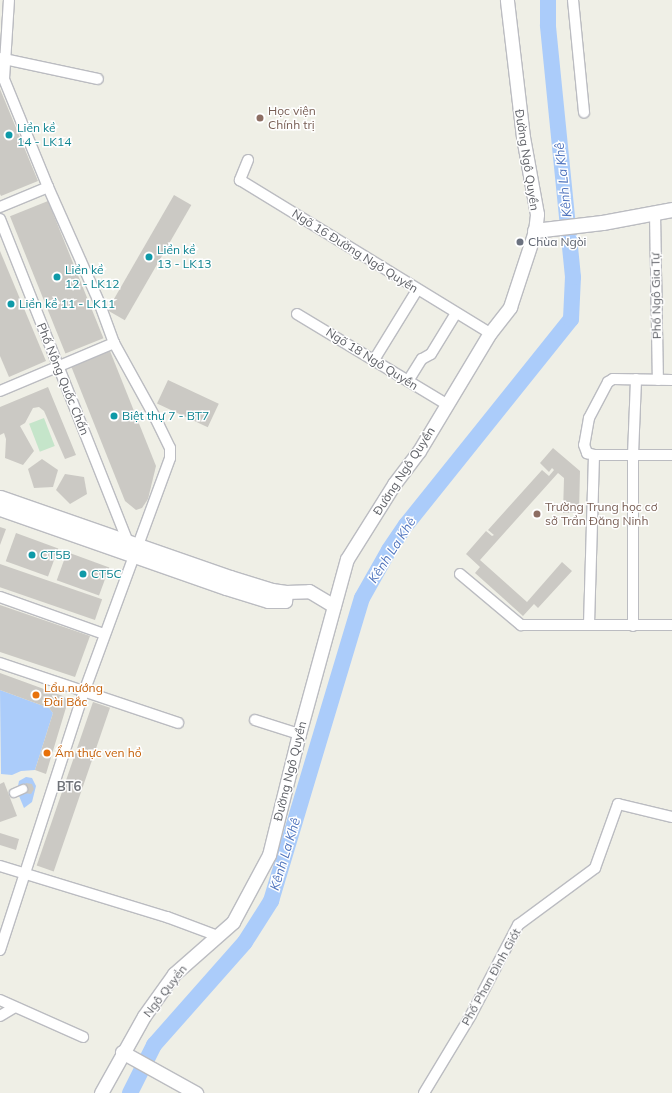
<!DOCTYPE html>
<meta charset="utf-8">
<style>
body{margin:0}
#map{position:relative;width:672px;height:1093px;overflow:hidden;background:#efefe6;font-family:Mulish,sans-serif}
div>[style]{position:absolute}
.green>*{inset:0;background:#c5e5ca;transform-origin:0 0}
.water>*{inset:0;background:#abccfa}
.river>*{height:16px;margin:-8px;padding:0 8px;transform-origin:8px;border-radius:8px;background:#abccfa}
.building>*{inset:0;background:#cbc9c4;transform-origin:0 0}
.roads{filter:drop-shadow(1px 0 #bbbcc1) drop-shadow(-1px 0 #bbbcc1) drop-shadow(0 1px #bbbcc1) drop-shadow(0 -1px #bbbcc1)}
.pedestrian>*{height:8px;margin:-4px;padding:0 4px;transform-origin:4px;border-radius:4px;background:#fff}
.minor>*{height:10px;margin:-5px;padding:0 5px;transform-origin:5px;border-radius:5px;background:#fff}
.tertiary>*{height:13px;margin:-6.5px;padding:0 6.5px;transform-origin:6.5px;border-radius:6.5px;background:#fff}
.secondary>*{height:14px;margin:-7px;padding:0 7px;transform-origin:7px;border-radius:7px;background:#fff}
.dots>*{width:11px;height:11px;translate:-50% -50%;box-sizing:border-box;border:2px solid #fff;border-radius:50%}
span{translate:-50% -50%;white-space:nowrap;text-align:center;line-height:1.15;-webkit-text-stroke:3px #fff;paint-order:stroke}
.education-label{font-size:12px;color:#785e54}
.left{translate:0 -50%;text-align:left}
.culture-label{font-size:12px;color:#0d838f}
.street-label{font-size:12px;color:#5e6066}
.worship-label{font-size:12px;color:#5b616d}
.food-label{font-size:12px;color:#c56008}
.water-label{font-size:13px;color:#4e73bd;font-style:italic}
.neighbourhood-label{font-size:13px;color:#6f7278;font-weight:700}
</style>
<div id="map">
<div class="green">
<i style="left:44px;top:418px;width:30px;height:16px;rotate:69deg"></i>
</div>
<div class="water">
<i style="clip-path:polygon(0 690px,49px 708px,53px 713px,35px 770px,21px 771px,12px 775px,1px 774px)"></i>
<i style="clip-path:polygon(26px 777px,32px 778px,36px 786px,32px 802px,24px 808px,17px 791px,19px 781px)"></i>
</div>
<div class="river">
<i style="left:130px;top:1093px;width:54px;rotate:-63.4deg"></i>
<i style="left:154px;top:1045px;width:137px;rotate:-48.5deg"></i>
<i style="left:245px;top:942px;width:49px;rotate:-57.6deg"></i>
<i style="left:271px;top:901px;width:316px;rotate:-73.3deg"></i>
<i style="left:362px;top:598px;width:55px;rotate:-60.6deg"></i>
<i style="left:389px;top:550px;width:30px;rotate:-56deg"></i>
<i style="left:406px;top:525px;width:264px;rotate:-51.3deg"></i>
<i style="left:571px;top:319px;width:42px;rotate:-87.3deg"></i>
<i style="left:573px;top:277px;width:253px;rotate:-95.7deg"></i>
<i style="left:548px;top:25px;width:25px;rotate:-90deg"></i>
</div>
<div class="building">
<i style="clip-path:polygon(0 89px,38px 181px,1px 196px,0 194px)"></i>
<i style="left:174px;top:195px;width:20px;height:133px;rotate:30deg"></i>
<i style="left:48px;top:201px;width:148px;height:41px;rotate:68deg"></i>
<i style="clip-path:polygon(0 251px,46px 361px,9px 377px,0 356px)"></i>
<i style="clip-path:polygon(110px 351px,156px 466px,148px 499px,142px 508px,136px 510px,125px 501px,71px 366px)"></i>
<i style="left:168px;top:380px;width:56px;height:26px;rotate:25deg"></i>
<i style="clip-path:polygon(48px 387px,76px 455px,65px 459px,44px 411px,39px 407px,33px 408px,25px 423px,20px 426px,34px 451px,23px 465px,5px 458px,6px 439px,4px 433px,0 435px,0 407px)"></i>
<i style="clip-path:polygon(553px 448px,580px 471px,579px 513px,563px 513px,564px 478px,558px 473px,480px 560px,527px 602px,562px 562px,572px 571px,538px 608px,534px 604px,523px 616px,475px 573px,480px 567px,466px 554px,486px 531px,492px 536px,494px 535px,488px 530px,542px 470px,549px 476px,554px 470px,552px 468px,549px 472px,540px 463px)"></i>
<i style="clip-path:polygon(42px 459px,58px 470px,53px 487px,34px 488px,28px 469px)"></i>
<i style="clip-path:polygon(65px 474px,84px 477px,87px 494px,70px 504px,56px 490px)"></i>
<i style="clip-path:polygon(0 527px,6px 529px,0 545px)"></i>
<i style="left:16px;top:533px;width:45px;height:30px;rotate:20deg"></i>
<i style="left:67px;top:552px;width:45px;height:30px;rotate:20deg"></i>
<i style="left:0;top:564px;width:108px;height:22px;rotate:19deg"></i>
<i style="clip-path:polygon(0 605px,90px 636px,75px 677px,0 652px)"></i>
<i style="clip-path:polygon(0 673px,63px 696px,68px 701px,46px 774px,35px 770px,53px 713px,49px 708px,0 690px)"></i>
<i style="left:93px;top:702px;width:18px;height:173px;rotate:19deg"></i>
<i style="clip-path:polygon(4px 782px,17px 816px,0 822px,0 784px)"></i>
<i style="clip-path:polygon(26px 783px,32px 784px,34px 789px,31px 794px,24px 793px,23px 788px)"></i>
<i style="clip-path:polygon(0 833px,19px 839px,16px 850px,0 845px)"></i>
</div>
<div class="roads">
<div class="pedestrian">
<i style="left:14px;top:793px;width:10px;rotate:-24deg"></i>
</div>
<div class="minor">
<i style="left:573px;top:0;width:113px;rotate:84.4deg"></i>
<i style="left:0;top:58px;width:100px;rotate:12.1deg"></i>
<i style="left:248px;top:160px;width:22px;rotate:112deg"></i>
<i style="left:240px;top:180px;width:293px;rotate:31.5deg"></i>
<i style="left:0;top:207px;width:52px;rotate:-22.6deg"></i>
<i style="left:655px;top:213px;width:167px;rotate:89deg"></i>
<i style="left:0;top:219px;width:345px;rotate:68.4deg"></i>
<i style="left:297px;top:314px;width:174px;rotate:31.1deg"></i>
<i style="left:374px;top:360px;width:82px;rotate:-58.4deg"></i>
<i style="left:672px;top:380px;width:59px;rotate:-179deg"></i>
<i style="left:613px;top:379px;width:6px;rotate:149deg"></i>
<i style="left:608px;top:382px;width:41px;rotate:117.8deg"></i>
<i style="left:589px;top:418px;width:27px;rotate:100deg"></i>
<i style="left:584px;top:445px;width:9px;rotate:69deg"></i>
<i style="left:587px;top:453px;width:7px;rotate:16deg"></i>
<i style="left:594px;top:455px;width:78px"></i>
<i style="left:408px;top:381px;width:26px;rotate:-58deg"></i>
<i style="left:422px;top:359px;width:10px;rotate:-29deg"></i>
<i style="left:431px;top:354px;width:48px;rotate:-58.6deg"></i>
<i style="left:0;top:391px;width:124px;rotate:-22.8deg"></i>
<i style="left:460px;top:574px;width:80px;rotate:39.9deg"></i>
<i style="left:521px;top:625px;width:151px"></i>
<i style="left:0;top:597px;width:110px;rotate:19.6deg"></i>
<i style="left:589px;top:624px;width:169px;rotate:-88.3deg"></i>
<i style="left:633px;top:626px;width:171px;rotate:-90deg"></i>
<i style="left:633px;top:455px;width:76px;rotate:-87.7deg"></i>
<i style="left:0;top:663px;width:188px;rotate:18.6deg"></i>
<i style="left:255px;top:720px;width:46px;rotate:17.7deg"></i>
<i style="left:0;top:866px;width:175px;rotate:17deg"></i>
<i style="left:167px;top:917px;width:51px;rotate:20.6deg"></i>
<i style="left:0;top:950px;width:271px;rotate:-72deg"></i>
<i style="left:84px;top:692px;width:249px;rotate:-69.8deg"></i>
<i style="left:170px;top:458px;width:10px;rotate:-90deg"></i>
<i style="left:170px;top:448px;width:32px;rotate:-116deg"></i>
<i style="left:156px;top:419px;width:87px;rotate:-118.9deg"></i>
<i style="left:114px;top:343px;width:44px;rotate:-110.1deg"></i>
<i style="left:99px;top:302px;width:126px;rotate:-113.9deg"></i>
<i style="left:48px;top:187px;width:117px;rotate:-112.2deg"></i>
<i style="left:4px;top:79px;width:79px;rotate:-86.4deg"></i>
<i style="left:0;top:1000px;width:91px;rotate:24deg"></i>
<i style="left:0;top:1016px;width:17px;rotate:-31deg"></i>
<i style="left:424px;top:1093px;width:91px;rotate:-58.9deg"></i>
<i style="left:471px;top:1015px;width:102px;rotate:-62.4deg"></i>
<i style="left:518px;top:925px;width:96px;rotate:-36.5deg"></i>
<i style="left:595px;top:868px;width:68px;rotate:-70.2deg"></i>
<i style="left:618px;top:804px;width:56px;rotate:13.5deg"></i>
</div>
<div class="tertiary">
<i style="left:0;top:497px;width:244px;rotate:19.2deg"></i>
<i style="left:230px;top:577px;width:44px;rotate:17.2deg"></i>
<i style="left:272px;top:590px;width:14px;rotate:8deg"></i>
<i style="left:286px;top:592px;width:9px;rotate:96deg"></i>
<i style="left:285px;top:601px;width:17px;rotate:180deg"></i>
<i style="left:268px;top:601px;width:44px;rotate:-162.8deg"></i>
<i style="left:226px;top:588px;width:239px;rotate:-160.7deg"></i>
<i style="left:286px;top:592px;width:23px;rotate:-2deg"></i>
<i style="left:309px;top:591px;width:29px;rotate:31deg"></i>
<i style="left:122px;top:1052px;width:85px;rotate:29deg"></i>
<i style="left:101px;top:1093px;width:88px;rotate:-60.8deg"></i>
<i style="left:144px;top:1016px;width:52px;rotate:-54.5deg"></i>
<i style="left:174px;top:974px;width:79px;rotate:-41.4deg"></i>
<i style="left:233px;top:922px;width:76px;rotate:-61.8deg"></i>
<i style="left:269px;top:855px;width:125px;rotate:-76.1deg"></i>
<i style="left:299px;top:734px;width:181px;rotate:-74.7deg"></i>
<i style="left:347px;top:559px;width:89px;rotate:-57.9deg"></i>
<i style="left:394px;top:484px;width:41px;rotate:-52.9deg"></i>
<i style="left:419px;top:451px;width:138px;rotate:-59deg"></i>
<i style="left:490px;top:333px;width:33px;rotate:-52deg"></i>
<i style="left:510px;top:307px;width:80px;rotate:-71.8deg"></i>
<i style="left:535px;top:231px;width:17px;rotate:-83deg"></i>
<i style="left:537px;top:214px;width:78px;rotate:-100.3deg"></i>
<i style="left:523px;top:137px;width:138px;rotate:-96.7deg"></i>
</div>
<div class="secondary">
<i style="left:535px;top:231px;width:68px;rotate:-6.7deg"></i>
<i style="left:603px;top:223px;width:70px;rotate:-10.7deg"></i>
</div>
</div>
<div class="dots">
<i style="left:260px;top:118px;background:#8d6e63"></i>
<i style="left:9px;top:135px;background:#0f9aa8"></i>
<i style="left:520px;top:242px;background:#6b7280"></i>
<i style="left:149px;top:257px;background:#0f9aa8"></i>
<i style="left:57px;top:277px;background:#0f9aa8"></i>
<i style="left:11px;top:304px;background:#0f9aa8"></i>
<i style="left:114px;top:416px;background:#0f9aa8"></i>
<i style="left:537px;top:514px;background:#8d6e63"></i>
<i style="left:32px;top:555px;background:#0f9aa8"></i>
<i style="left:83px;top:574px;background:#0f9aa8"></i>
<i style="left:36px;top:695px;background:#e8710a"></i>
<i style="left:47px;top:753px;background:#e8710a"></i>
</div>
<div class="education-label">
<span class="left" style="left:268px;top:118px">Học viện<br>Chính trị</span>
<span class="left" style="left:545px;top:514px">Trường Trung học cơ<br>sở Trần Đăng Ninh</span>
</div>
<div class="culture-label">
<span class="left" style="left:17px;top:135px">Liền kề<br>14 - LK14</span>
<span class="left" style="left:157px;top:257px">Liền kề<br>13 - LK13</span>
<span class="left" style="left:65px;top:277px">Liền kề<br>12 - LK12</span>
<span class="left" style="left:19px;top:304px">Liền kề 11 - LK11</span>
<span class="left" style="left:122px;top:416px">Biệt thự 7 - BT7</span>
<span class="left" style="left:40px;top:555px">CT5B</span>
<span class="left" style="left:91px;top:574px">CT5C</span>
</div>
<div class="street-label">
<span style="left:527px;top:160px;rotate:81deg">Đường Ngô Quyền</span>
<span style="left:355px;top:251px;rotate:32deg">Ngõ 16 Đường Ngô Quyền</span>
<span style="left:656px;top:296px;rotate:-91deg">Phố Ngô Gia Tự</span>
<span style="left:372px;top:359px;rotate:32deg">Ngõ 18 Ngô Quyền</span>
<span style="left:63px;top:379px;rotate:68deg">Phố Nông Quốc Chấn</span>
<span style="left:404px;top:471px;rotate:-57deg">Đường Ngô Quyền</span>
<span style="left:290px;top:771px;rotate:-76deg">Đường Ngô Quyền</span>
<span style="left:491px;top:977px;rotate:-61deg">Phố Phan Đình Giót</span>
<span style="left:165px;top:991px;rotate:-52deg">Ngô Quyền</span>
</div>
<div class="worship-label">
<span class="left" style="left:528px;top:242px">Chùa Ngòi</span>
</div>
<div class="food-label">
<span class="left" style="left:44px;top:695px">Lẩu nướng<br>Đài Bắc</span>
<span class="left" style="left:55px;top:753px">Ẩm thực ven hồ</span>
</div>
<div class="water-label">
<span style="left:563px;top:180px;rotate:-96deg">Kênh La Khê</span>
<span style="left:392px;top:550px;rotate:-57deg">Kênh La Khê</span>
<span style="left:285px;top:854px;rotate:-73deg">Kênh La Khê</span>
</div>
<div class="neighbourhood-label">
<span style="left:69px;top:786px">BT6</span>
</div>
</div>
